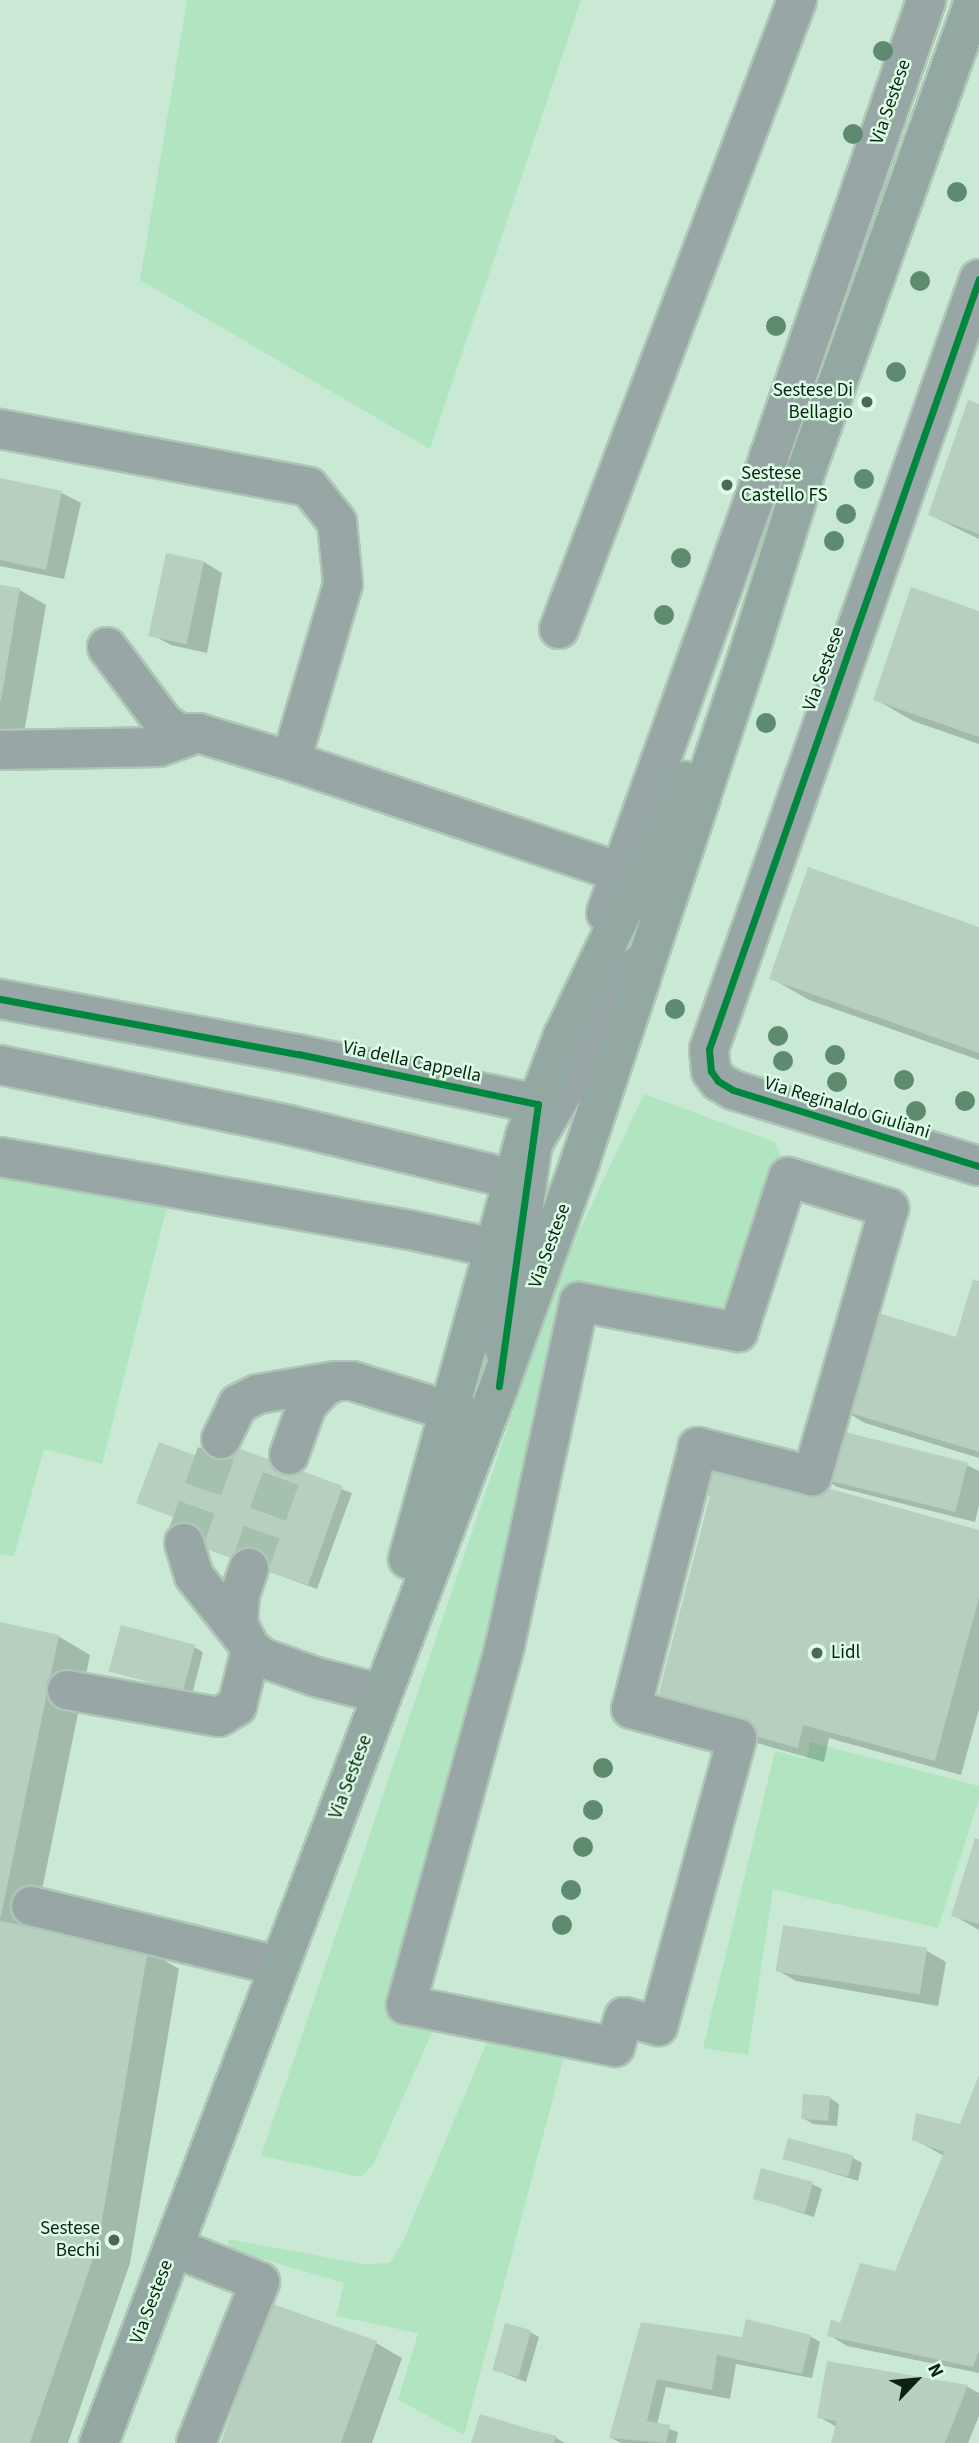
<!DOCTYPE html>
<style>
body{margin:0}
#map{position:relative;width:979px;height:2443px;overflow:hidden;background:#cae9d4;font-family:"Source Sans 3",sans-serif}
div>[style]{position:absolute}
.green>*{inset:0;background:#b1e5c2}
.shadow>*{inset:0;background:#0003}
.building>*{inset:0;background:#b6cfbe;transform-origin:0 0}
.minor-tunnel>*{height:38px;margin-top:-19px;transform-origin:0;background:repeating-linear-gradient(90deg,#a4c1ad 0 38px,transparent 0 57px)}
.roads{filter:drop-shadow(2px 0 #aec6b6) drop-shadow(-2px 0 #aec6b6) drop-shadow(0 2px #aec6b6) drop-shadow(0 -2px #aec6b6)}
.minor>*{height:38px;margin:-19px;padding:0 19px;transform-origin:19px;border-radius:19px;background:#98a6a5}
.major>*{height:38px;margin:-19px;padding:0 19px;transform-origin:19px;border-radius:19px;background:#93a8a2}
.cycleway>*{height:7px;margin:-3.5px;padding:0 3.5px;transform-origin:3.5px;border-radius:3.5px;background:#00873e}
.trees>*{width:20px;height:20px;margin:-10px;border-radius:50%;background:#5e8a70}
.dots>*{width:19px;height:19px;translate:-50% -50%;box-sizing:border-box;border:4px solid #dcfde5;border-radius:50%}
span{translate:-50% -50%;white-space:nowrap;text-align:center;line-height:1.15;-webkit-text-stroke:5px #dcfde5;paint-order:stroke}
.street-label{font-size:19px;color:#0a2113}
.poi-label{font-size:19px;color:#0a2113}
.right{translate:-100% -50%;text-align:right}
.left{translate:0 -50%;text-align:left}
.north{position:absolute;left:881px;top:2345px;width:70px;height:70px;-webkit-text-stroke:5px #dcfde5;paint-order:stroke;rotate:64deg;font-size:19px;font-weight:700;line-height:28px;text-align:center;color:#0a2113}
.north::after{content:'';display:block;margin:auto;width:24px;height:32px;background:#0a2113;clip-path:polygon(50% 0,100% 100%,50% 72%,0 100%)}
</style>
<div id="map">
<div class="green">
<i style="clip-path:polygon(187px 0,581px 0,430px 449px,140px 280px)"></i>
<i style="clip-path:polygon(644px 1094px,775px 1142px,788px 1177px,738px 1332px,580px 1302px,406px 2004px,441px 2012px,374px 2163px,361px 2177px,261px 2156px,561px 1269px)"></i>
<i style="clip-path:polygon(0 1175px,167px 1207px,102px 1464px,44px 1449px,14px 1556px,0 1554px)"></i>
<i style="clip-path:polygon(810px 1742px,979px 1786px,979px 1799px,938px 1928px,773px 1889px,748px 2055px,703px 2048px,775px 1751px,807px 1759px)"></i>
<i style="clip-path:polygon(495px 2023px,569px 2038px,464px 2435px,398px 2400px,418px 2333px,336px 2316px,344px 2283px,228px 2249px,228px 2239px,363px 2264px,390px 2263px,404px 2239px)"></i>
</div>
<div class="shadow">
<i style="clip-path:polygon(979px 406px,979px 539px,930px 515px)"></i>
<i style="clip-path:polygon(0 480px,62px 493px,81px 503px,64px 579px,0 566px)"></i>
<i style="clip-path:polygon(168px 555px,204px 562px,222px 573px,207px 653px,171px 645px,152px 635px)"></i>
<i style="clip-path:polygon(0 587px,20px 590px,46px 605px,23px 739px,0 735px)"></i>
<i style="clip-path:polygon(979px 613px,979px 744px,913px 721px,875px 699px)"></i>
<i style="clip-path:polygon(979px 929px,979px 1060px,809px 1000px,771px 978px)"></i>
<i style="clip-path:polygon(979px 1283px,979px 1458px,865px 1423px,839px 1408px,957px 1339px)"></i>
<i style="clip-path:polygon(210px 1440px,352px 1493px,317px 1589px,185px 1541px,198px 1458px)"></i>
<i style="clip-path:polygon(967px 1465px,979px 1471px,979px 1505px,975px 1522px,837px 1487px,818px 1476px)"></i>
<i style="clip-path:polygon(699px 1490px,979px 1531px,979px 1709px,961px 1775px,829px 1738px,824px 1762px,683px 1722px,712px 1497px)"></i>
<i style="clip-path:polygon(0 1624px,58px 1636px,90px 1655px,34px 1929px,148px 1951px,179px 1969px,130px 2263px,68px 2443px,0 2443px)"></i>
<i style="clip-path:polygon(194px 1647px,203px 1652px,192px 1695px,111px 1670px)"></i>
<i style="clip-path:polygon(979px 1841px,979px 1930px,953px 1915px)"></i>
<i style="clip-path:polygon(784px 1927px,927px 1951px,946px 1962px,938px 2006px,796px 1981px,777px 1970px)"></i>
<i style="clip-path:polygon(979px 2081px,979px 2373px,847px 2346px,829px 2335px,897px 2273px,944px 2156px,914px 2139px,969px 2128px)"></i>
<i style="clip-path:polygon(830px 2098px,839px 2104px,837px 2126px,813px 2124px,803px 2118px)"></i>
<i style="clip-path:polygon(784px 2158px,853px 2158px,862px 2163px,858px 2181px)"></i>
<i style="clip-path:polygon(812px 2184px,822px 2189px,814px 2217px,754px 2198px)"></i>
<i style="clip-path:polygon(530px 2332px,539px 2337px,526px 2382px,493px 2369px)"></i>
<i style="clip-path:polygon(810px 2336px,820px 2342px,812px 2378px,736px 2364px,730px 2399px,666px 2387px,657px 2425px,678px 2432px,676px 2443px,621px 2443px,611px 2438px,628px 2373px,741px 2339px)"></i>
<i style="clip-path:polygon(376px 2343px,402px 2358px,372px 2443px,223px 2443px)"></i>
<i style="clip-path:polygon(829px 2363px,968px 2387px,979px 2393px,979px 2416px,968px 2443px,832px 2443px,837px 2427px,819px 2417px)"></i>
<i style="clip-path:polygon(481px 2417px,556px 2438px,565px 2443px,473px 2443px)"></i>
</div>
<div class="building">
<i style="clip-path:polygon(968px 400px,979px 404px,979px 534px,928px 515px)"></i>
<i style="clip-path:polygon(0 478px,62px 491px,46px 570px,0 560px)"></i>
<i style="left:166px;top:553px;width:39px;height:85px;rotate:12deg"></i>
<i style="clip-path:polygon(0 585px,20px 588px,1px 700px,0 700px)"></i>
<i style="clip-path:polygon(911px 587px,979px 611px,979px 737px,873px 700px)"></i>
<i style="clip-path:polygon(808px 867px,979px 927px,979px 1053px,769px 979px)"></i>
<i style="clip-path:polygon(973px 1279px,979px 1281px,979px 1452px,837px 1409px,866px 1309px,956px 1337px)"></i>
<i style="left:829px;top:1428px;width:143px;height:51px;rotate:14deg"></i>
<i style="clip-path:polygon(209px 1438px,343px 1486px,308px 1585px,173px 1537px,173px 1517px,136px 1503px,159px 1442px,197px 1456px)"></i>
<i style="clip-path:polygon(729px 1461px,979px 1530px,979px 1598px,935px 1761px,803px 1725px,798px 1748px,655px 1708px,710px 1495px,697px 1491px,705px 1463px)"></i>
<i style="clip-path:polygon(0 1622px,59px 1635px,1px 1916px,0 1916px)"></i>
<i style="left:121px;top:1625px;width:77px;height:48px;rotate:15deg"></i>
<i style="clip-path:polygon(975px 1838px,979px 1839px,979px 1924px,951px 1916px)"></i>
<i style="clip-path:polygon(0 1921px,148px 1949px,98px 2244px,30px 2443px,0 2443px)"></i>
<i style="left:783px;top:1925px;width:146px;height:47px;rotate:9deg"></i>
<i style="clip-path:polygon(979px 2075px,979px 2351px,973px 2367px,827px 2336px,831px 2319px,840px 2323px,860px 2263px,895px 2271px,944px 2152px,912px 2140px,916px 2113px,960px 2124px)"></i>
<i style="left:803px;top:2094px;width:27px;height:25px;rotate:4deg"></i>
<i style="left:788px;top:2138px;width:68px;height:22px;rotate:15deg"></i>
<i style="left:761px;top:2168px;width:54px;height:32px;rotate:15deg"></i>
<i style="clip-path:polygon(270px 2303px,377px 2341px,341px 2443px,221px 2443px)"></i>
<i style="clip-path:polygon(746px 2319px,811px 2335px,802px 2374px,717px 2355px,712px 2390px,657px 2379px,647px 2421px,670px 2425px,666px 2443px,609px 2438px,641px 2322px,742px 2337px)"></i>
<i style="left:505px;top:2323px;width:27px;height:49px;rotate:15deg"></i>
<i style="clip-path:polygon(827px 2361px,968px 2385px,945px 2443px,831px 2443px,837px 2421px,817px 2418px)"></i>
<i style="clip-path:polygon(480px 2414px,536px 2431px,557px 2436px,554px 2443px,471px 2443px)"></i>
</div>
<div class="minor-tunnel">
<i style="left:184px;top:1543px;width:110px;rotate:-70.4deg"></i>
<i style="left:249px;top:1568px;width:120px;rotate:-70.5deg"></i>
</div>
<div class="roads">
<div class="minor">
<i style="left:979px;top:279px;width:816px;rotate:109.32deg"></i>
<i style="left:709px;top:1049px;width:22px;rotate:85deg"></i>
<i style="left:711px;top:1071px;width:12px;rotate:55deg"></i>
<i style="left:718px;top:1081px;width:17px;rotate:31deg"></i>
<i style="left:733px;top:1090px;width:257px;rotate:17.2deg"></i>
<i style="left:0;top:429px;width:314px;rotate:10.6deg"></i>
<i style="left:309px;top:487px;width:45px;rotate:51.3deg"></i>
<i style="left:337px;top:522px;width:62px;rotate:84.5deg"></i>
<i style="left:343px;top:584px;width:184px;rotate:106.4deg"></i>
<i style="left:291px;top:761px;width:372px;rotate:18.7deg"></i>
<i style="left:559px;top:629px;width:673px;rotate:-69.27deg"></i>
<i style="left:107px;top:647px;width:95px;rotate:53.1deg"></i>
<i style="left:164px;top:723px;width:18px;rotate:34deg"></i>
<i style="left:179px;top:733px;width:19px"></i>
<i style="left:198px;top:733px;width:97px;rotate:16.8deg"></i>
<i style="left:0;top:750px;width:159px;rotate:-1.1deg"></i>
<i style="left:159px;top:747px;width:41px;rotate:-19.7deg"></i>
<i style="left:606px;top:913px;width:484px;rotate:-70.3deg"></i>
<i style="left:769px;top:457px;width:483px;rotate:-71deg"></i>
<i style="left:0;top:999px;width:303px;rotate:10.5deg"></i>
<i style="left:298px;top:1054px;width:245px;rotate:11.8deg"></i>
<i style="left:538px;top:1104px;width:247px;rotate:97.9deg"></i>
<i style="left:0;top:1065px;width:295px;rotate:11.7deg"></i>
<i style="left:289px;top:1125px;width:229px;rotate:13.6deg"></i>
<i style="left:512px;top:1179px;width:247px;rotate:-59.6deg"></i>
<i style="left:0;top:1157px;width:416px;rotate:10.1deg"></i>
<i style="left:410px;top:1230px;width:86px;rotate:12.1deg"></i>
<i style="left:788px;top:1177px;width:106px;rotate:17.1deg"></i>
<i style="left:889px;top:1208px;width:279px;rotate:106deg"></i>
<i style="left:812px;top:1476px;width:118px;rotate:-165.7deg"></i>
<i style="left:698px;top:1447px;width:270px;rotate:104.3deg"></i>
<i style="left:631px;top:1709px;width:110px;rotate:15.3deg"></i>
<i style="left:737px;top:1738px;width:299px;rotate:105.3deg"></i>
<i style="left:658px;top:2026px;width:35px;rotate:-165deg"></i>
<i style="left:624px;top:2017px;width:31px;rotate:107deg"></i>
<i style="left:615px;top:2047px;width:213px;rotate:-168.6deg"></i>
<i style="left:406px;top:2005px;width:373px;rotate:-74.6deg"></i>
<i style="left:505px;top:1645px;width:351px;rotate:-77.8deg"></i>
<i style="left:579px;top:1302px;width:162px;rotate:10.7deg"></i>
<i style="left:738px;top:1332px;width:163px;rotate:-72.1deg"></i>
<i style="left:221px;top:1439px;width:39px;rotate:-64deg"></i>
<i style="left:238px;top:1404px;width:22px;rotate:-27deg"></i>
<i style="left:258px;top:1394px;width:78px;rotate:-9.6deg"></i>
<i style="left:289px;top:1455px;width:53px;rotate:-70.2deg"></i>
<i style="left:307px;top:1405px;width:26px;rotate:-47deg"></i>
<i style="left:325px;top:1386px;width:13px;rotate:-23deg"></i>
<i style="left:337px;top:1381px;width:15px"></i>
<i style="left:352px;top:1381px;width:133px;rotate:17.1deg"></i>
<i style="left:184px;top:1543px;width:34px;rotate:73deg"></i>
<i style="left:194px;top:1576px;width:82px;rotate:51.4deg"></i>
<i style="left:249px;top:1568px;width:28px;rotate:109deg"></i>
<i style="left:240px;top:1594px;width:30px;rotate:94deg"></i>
<i style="left:238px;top:1624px;width:28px;rotate:63deg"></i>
<i style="left:251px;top:1649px;width:15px;rotate:37deg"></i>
<i style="left:263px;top:1658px;width:56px;rotate:19.7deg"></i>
<i style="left:316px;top:1677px;width:68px;rotate:14.4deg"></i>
<i style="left:67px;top:1690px;width:154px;rotate:10.1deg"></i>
<i style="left:219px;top:1717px;width:21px;rotate:-31deg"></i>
<i style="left:237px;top:1706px;width:59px;rotate:-76.2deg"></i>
<i style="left:31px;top:1906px;width:255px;rotate:13.6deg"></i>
<i style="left:173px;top:2247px;width:94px;rotate:21.9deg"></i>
<i style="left:260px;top:2282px;width:173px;rotate:111.7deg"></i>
</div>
<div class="major">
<i style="left:408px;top:1559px;width:439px;rotate:-74.5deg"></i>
<i style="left:525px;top:1136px;width:107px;rotate:-69.2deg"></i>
<i style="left:563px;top:1036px;width:283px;rotate:-64.4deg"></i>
<i style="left:99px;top:2443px;width:1130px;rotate:-69.27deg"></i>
<i style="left:499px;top:1386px;width:238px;rotate:-70.1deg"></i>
<i style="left:580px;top:1162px;width:553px;rotate:-71.66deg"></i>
<i style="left:754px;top:637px;width:177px;rotate:-72.6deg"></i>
<i style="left:807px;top:468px;width:497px;rotate:-70.3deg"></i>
</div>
</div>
<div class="cycleway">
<i style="left:979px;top:279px;width:816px;rotate:109.32deg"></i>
<i style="left:709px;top:1049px;width:22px;rotate:85deg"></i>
<i style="left:711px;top:1071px;width:12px;rotate:55deg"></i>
<i style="left:718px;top:1081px;width:17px;rotate:31deg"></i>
<i style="left:733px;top:1090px;width:257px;rotate:17.2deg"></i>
<i style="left:0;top:999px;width:303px;rotate:10.5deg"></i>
<i style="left:298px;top:1054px;width:245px;rotate:11.8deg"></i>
<i style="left:538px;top:1104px;width:285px;rotate:97.9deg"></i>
</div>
<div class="trees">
<i style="left:883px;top:51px"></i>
<i style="left:853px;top:134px"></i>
<i style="left:957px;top:192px"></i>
<i style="left:920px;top:281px"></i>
<i style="left:776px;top:326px"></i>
<i style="left:896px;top:372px"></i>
<i style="left:864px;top:479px"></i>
<i style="left:846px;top:514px"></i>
<i style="left:834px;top:541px"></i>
<i style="left:681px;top:558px"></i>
<i style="left:664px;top:615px"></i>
<i style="left:766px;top:723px"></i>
<i style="left:675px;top:1009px"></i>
<i style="left:778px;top:1036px"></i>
<i style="left:835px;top:1055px"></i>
<i style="left:783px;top:1061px"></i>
<i style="left:904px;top:1080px"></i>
<i style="left:837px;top:1082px"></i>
<i style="left:965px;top:1101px"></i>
<i style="left:916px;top:1111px"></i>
<i style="left:603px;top:1768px"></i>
<i style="left:593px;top:1810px"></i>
<i style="left:583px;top:1847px"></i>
<i style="left:571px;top:1890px"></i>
<i style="left:562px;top:1925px"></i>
</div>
<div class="dots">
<i style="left:867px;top:402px;background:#4d6757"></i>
<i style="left:727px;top:485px;background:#4d6757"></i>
<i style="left:817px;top:1653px;background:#4d6757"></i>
<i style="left:114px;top:2240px;background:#4d6757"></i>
</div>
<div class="street-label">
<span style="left:891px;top:102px;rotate:-71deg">Via Sestese</span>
<span style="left:824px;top:669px;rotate:-70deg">Via Sestese</span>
<span style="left:412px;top:1062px;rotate:12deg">Via della Cappella</span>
<span style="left:847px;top:1108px;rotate:17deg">Via Reginaldo Giuliani</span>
<span style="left:550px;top:1246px;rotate:-70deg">Via Sestese</span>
<span style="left:351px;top:1777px;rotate:-69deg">Via Sestese</span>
<span style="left:152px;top:2302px;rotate:-69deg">Via Sestese</span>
</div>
<div class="poi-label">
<span class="right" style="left:853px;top:402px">Sestese Di<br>Bellagio</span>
<span class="left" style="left:741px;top:485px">Sestese<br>Castello FS</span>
<span class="left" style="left:831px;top:1653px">Lidl</span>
<span class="right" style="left:100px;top:2240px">Sestese<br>Bechi</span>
</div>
<div class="north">N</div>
</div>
